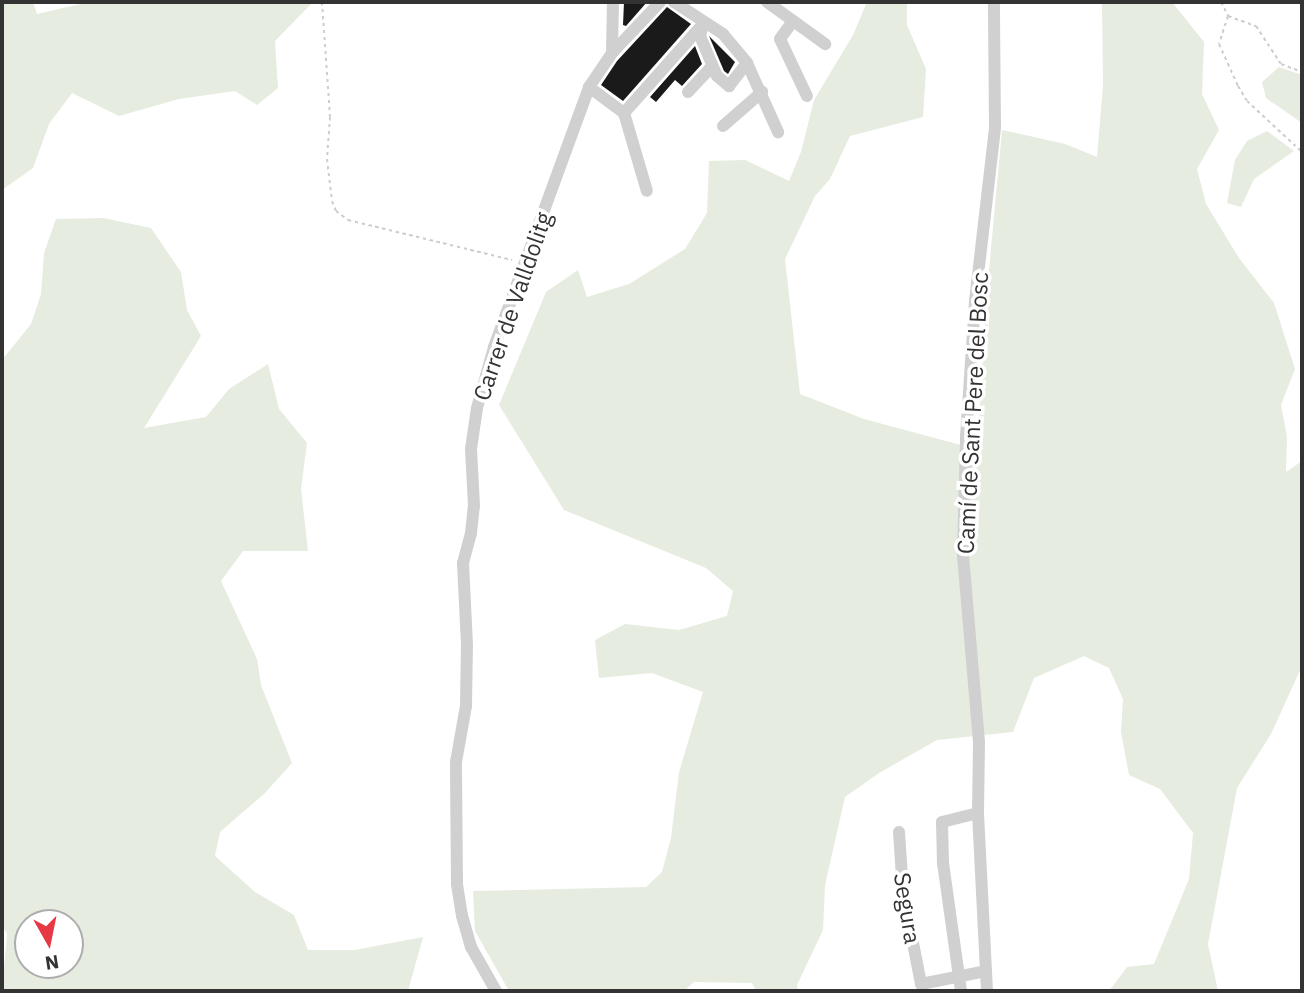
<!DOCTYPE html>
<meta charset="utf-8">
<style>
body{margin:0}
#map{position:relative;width:1304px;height:993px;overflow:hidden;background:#fff;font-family:"IBM Plex Sans",sans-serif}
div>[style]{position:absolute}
.green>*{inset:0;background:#e6ecdf}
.building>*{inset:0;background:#1a1a1a}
.path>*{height:2px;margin-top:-1px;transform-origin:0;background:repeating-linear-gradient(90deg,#cdcdcd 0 3.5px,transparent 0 7px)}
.minor>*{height:12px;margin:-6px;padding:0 6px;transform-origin:6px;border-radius:6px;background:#d0d0d0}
span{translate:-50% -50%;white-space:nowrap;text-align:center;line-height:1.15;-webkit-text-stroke:7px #fff;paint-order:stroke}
.street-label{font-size:23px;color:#333}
.frame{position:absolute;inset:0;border:4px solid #333;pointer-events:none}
.north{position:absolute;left:14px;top:909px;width:70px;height:70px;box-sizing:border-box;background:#fff;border:2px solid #adadad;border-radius:50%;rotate:171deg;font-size:19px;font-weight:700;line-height:28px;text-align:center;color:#333}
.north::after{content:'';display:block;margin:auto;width:24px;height:32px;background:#e63946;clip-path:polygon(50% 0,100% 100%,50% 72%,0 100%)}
</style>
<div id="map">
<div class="green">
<i style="clip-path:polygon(2px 2px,33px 2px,37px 14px,89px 2px,313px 2px,275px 41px,278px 88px,257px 105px,235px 91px,179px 99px,119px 116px,72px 93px,49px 124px,33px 168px,2px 190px)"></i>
<i style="clip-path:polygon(867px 2px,907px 2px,907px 25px,926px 69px,923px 117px,850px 136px,830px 179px,815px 196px,785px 259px,800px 394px,864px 419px,972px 448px,979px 420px,987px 292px,1002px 130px,1065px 144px,1097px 157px,1103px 85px,1102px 2px,1172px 2px,1204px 42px,1202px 94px,1219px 130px,1197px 169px,1206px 204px,1239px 258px,1274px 303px,1295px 369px,1281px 405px,1287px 437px,1286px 472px,1302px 461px,1302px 666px,1271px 734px,1237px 788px,1208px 944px,1218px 991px,1109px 991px,1127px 967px,1154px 964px,1189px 879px,1193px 833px,1160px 789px,1129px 775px,1121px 732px,1123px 699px,1109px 668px,1084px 656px,1034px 678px,1013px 732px,937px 740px,879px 773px,845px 797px,825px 885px,823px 930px,797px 985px,798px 991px,756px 991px,752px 983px,694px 982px,684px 991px,509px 991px,475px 931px,473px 891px,646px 887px,662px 872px,671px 838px,679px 772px,703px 692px,652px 673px,599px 678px,595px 640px,625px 624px,679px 630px,727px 616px,733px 591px,706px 568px,564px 510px,499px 405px,546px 292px,578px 270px,587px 297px,629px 284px,685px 249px,707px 213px,709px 161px,745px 160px,789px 181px,801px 152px,814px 100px,853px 35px)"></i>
<i style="clip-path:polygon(1279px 67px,1302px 75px,1302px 123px,1266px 98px,1262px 82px)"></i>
<i style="clip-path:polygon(1267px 131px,1294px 151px,1254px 179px,1241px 207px,1227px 203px,1235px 160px,1247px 141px)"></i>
<i style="clip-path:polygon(evenodd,103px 218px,151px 228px,181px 272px,187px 310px,201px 336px,144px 428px,206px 417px,229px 389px,268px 364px,279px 409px,307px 443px,301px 489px,308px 551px,243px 551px,221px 581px,257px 659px,261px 685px,292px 763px,265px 793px,220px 832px,215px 856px,255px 892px,294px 915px,308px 950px,355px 950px,423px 937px,408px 991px,2px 991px,7px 934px,2px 925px,2px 360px,31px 324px,41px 294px,44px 253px,56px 219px,103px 218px,70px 923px,70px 965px,28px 965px,28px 923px,70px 923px)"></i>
</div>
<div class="building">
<i style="clip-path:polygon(624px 2px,647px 2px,626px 26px,623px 25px)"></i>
<i style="clip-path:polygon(667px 7px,691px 24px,623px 101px,601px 85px,617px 61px)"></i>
<i style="clip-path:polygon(709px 36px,735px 62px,728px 74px,724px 71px)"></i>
<i style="clip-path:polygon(695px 46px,702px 64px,682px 86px,675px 80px,656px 102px,650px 97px)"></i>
</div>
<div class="path">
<i style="left:322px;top:2px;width:115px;rotate:86deg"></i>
<i style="left:330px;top:117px;width:42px;rotate:94.1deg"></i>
<i style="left:327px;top:159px;width:42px;rotate:83.2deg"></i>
<i style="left:332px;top:201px;width:11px;rotate:68deg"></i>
<i style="left:336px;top:211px;width:15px;rotate:37deg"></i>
<i style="left:348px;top:220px;width:169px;rotate:13.7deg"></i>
<i style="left:1221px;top:2px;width:16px;rotate:63deg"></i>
<i style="left:1228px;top:16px;width:30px;rotate:20deg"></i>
<i style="left:1256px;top:26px;width:45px;rotate:56.7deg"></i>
<i style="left:1281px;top:64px;width:22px;rotate:21deg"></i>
<i style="left:1228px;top:16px;width:29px;rotate:108deg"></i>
<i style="left:1219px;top:44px;width:46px;rotate:65.7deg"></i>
<i style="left:1238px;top:86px;width:17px;rotate:59deg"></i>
<i style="left:1247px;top:101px;width:75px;rotate:42.8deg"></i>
</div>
<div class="minor">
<i style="left:674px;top:2px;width:59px;rotate:33.1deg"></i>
<i style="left:723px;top:34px;width:38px;rotate:50deg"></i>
<i style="left:747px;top:63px;width:76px;rotate:65.8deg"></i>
<i style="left:767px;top:2px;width:72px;rotate:35.9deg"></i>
<i style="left:793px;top:21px;width:22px;rotate:126deg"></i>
<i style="left:780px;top:39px;width:63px;rotate:64.7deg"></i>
<i style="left:703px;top:24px;width:12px;rotate:104deg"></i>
<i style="left:700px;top:36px;width:43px;rotate:67deg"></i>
<i style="left:717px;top:76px;width:16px;rotate:40deg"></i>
<i style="left:729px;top:86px;width:29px;rotate:-52deg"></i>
<i style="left:612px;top:53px;width:70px;rotate:-46.7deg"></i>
<i style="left:589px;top:87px;width:44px;rotate:36.6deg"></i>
<i style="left:624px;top:113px;width:81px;rotate:73.6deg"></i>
<i style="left:688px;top:92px;width:34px;rotate:-47deg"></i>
<i style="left:624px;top:113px;width:119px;rotate:-48.4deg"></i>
<i style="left:723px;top:126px;width:52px;rotate:-41.1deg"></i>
<i style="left:899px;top:832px;width:60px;rotate:86.2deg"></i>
<i style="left:903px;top:892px;width:94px;rotate:78.9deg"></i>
<i style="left:921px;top:984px;width:66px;rotate:-11.3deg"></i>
<i style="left:496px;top:991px;width:51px;rotate:-119.6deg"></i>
<i style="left:471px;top:947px;width:32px;rotate:-106deg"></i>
<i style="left:462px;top:916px;width:32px;rotate:-99deg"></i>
<i style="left:457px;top:884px;width:122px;rotate:-90.5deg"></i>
<i style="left:456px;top:762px;width:57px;rotate:-79.9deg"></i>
<i style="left:466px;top:706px;width:61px;rotate:-89.1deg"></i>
<i style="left:467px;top:645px;width:82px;rotate:-92.8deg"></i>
<i style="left:463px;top:563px;width:31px;rotate:-75deg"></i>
<i style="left:471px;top:533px;width:27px;rotate:-84deg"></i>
<i style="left:474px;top:506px;width:57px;rotate:-93deg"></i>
<i style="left:471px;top:449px;width:41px;rotate:-81.7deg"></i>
<i style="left:477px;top:408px;width:63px;rotate:-74.4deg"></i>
<i style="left:494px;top:347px;width:277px;rotate:-69.9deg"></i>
<i style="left:589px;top:87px;width:41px;rotate:-55.9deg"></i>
<i style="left:612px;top:53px;width:51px;rotate:-88.9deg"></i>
<i style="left:961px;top:991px;width:129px;rotate:-98deg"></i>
<i style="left:943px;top:863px;width:41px;rotate:-91.4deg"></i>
<i style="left:942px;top:822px;width:37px;rotate:-14deg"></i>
<i style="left:987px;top:991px;width:178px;rotate:-92.9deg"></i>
<i style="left:978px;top:813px;width:71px;rotate:-89.2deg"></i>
<i style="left:979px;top:742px;width:188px;rotate:-94.9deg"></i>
<i style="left:963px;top:555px;width:118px;rotate:-88.5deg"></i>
<i style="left:966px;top:437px;width:136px;rotate:-86.2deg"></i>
<i style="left:975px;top:301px;width:175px;rotate:-83.4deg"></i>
<i style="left:995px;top:127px;width:125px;rotate:-90.5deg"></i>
</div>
<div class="street-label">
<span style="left:512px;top:306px;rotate:-71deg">Carrer de Valldolitg</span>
<span style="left:972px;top:413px;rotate:-87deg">Camí de Sant Pere del Bosc</span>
<span style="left:908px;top:908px;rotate:81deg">Segura</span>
</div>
<div class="frame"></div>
<div class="north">N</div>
</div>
